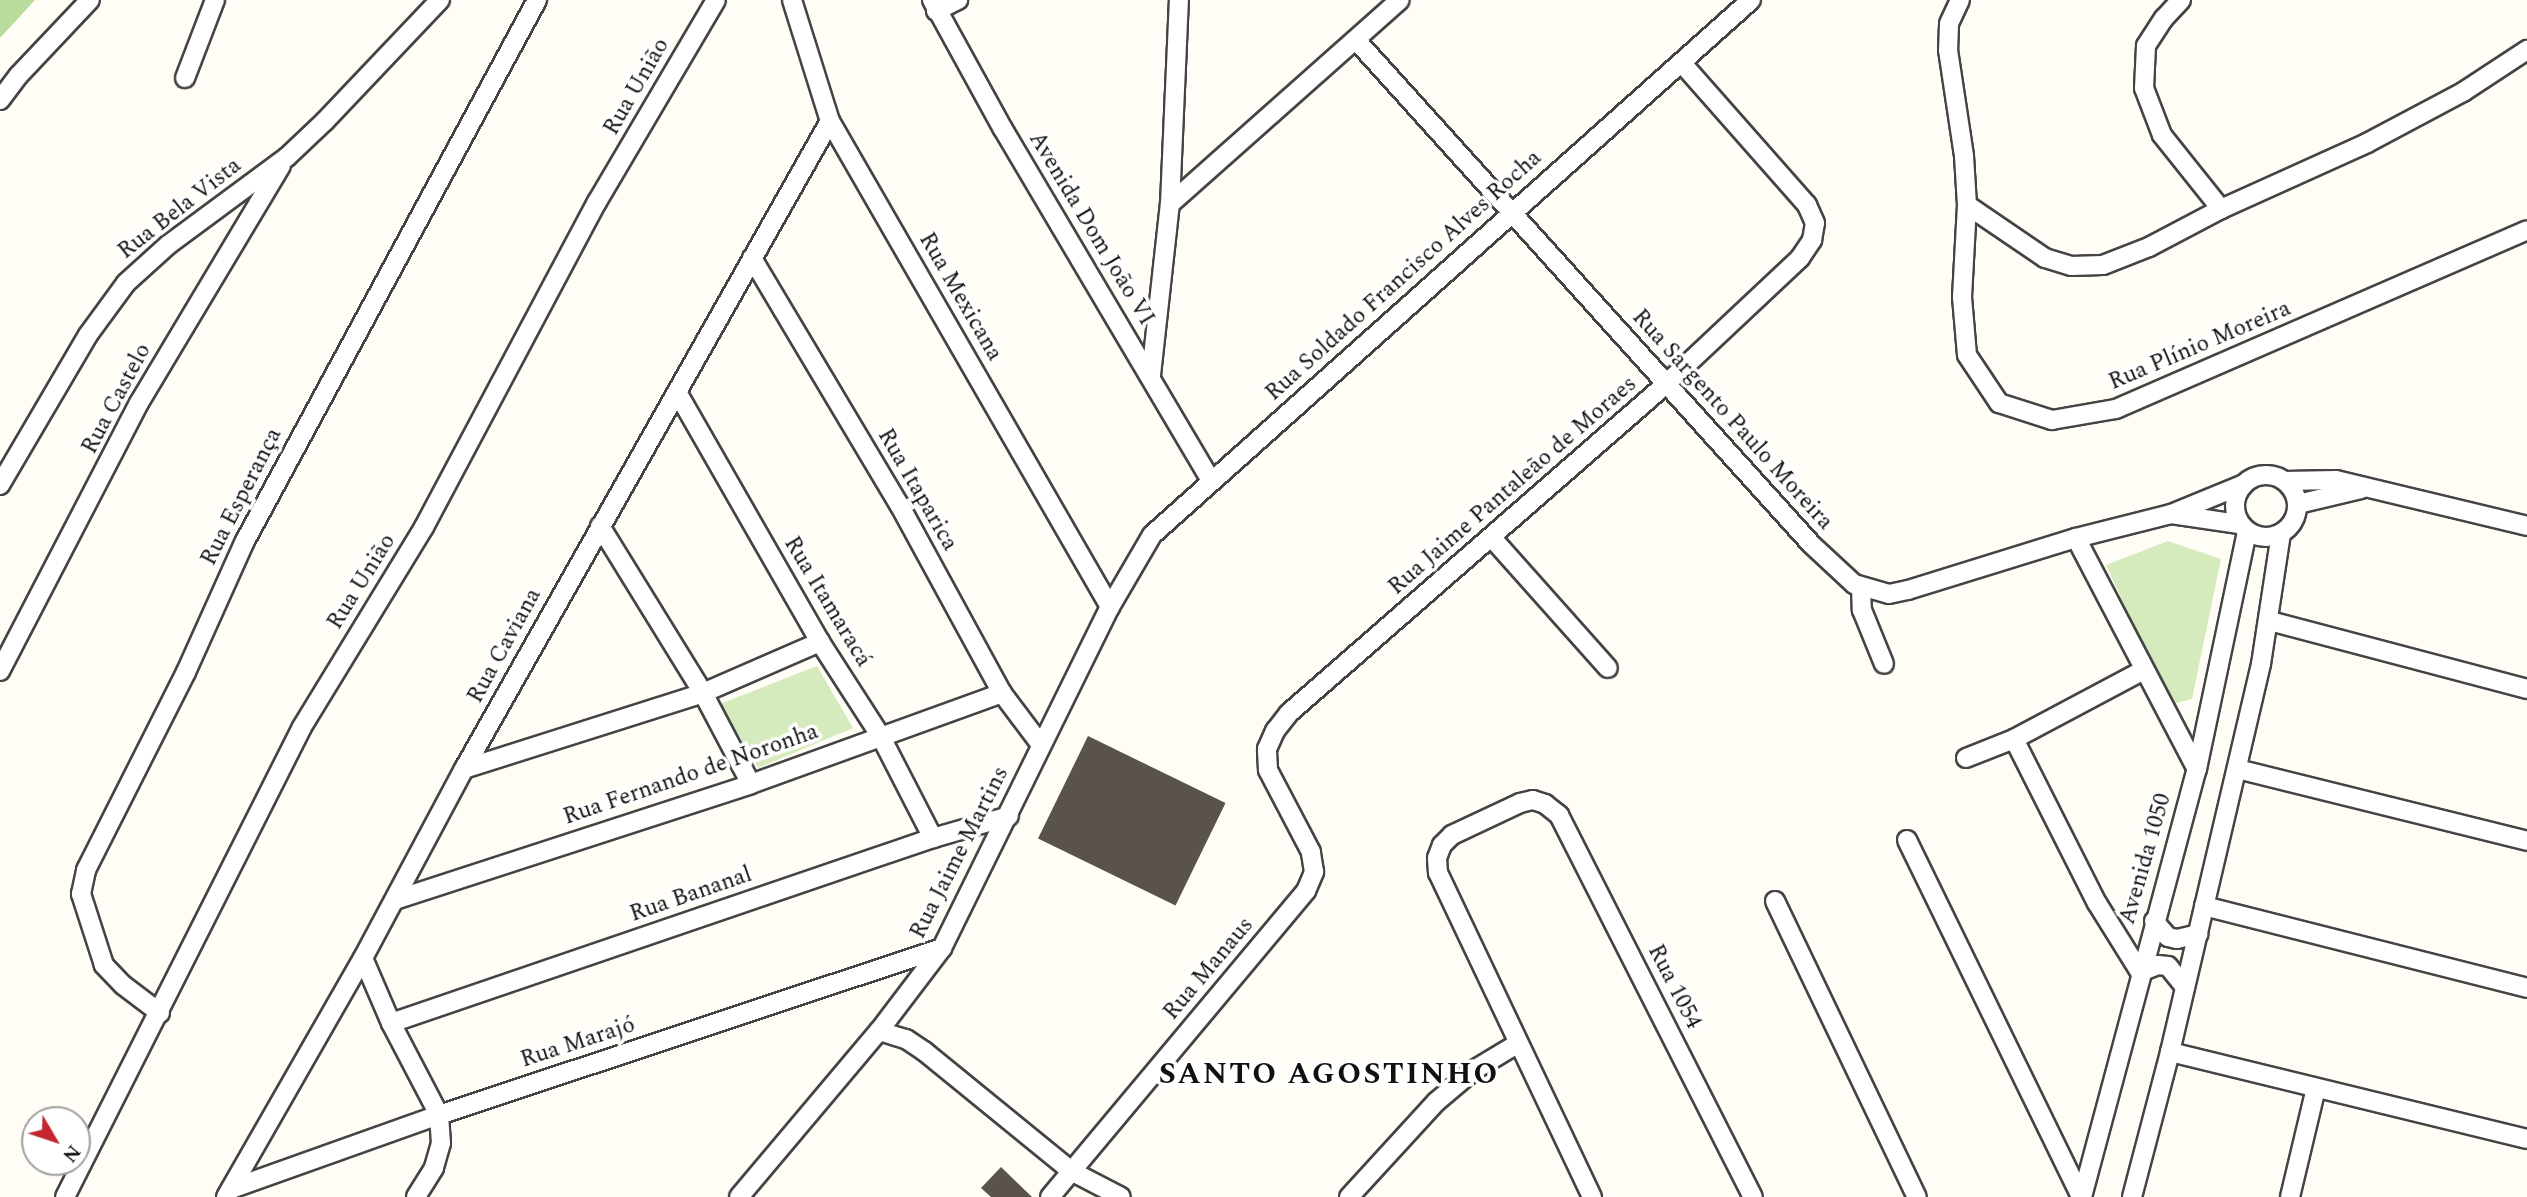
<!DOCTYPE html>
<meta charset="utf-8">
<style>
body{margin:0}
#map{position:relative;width:2527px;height:1197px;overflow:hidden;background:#fffdf5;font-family:Spectral,serif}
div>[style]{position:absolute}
.green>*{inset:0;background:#d5ebbd}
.forest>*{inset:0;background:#b9dc9c}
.building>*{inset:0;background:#5a524d;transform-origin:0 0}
.roads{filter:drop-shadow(2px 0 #444) drop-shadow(-2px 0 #444) drop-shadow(0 2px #444) drop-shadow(0 -2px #444)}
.street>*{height:18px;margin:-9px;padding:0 9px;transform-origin:9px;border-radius:9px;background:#fff}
.street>.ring{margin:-9px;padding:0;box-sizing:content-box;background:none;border:18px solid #fff;border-radius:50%}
span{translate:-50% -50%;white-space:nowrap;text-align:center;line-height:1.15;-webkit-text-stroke:7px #fff;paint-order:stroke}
.street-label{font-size:23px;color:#111}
.district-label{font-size:30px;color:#111;font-weight:700;letter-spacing:2px}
.north{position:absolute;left:21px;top:1106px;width:70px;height:70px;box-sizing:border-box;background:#fff;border:2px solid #a0a0a0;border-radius:50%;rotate:129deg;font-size:19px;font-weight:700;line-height:28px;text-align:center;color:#111}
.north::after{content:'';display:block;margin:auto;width:24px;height:32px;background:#c4262e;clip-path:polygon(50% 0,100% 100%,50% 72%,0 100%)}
</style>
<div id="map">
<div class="green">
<i style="clip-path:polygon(2168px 541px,2221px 559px,2192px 699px,2170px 705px,2106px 565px)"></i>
<i style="clip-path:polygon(817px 666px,853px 728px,758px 768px,720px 704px)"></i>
</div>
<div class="forest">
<i style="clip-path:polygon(0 0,35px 0,0 38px)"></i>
</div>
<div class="building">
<i style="left:1088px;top:736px;width:153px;height:114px;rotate:26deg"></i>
<i style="clip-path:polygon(1001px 1167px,1032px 1197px,991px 1197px,981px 1188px)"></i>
</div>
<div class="roads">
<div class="street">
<i style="left:792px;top:0;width:127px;rotate:72.6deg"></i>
<i style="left:830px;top:121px;width:561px;rotate:60.05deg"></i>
<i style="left:932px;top:0;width:147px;rotate:61.2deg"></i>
<i style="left:1003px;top:129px;width:409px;rotate:59.4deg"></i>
<i style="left:1960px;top:0;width:26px;rotate:115deg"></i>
<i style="left:1949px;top:24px;width:26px;rotate:92deg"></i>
<i style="left:1948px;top:50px;width:107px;rotate:81.4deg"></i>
<i style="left:1964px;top:156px;width:49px;rotate:86.5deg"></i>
<i style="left:1967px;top:205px;width:92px;rotate:93.1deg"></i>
<i style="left:1962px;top:297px;width:58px;rotate:85.1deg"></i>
<i style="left:1967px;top:355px;width:58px;rotate:56.3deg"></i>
<i style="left:1999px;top:403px;width:56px;rotate:17.8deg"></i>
<i style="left:2052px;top:420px;width:65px;rotate:-9.8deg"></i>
<i style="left:2116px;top:409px;width:448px;rotate:-23.5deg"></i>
<i style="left:2181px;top:0;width:25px;rotate:133deg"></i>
<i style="left:2164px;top:18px;width:33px;rotate:123deg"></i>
<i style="left:2146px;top:46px;width:42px;rotate:92.7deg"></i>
<i style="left:2144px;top:88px;width:50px;rotate:69deg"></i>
<i style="left:2162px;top:135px;width:95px;rotate:51.4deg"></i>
<i style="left:936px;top:11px;width:25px;rotate:-27deg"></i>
<i style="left:1356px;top:40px;width:679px;rotate:47.92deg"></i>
<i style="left:1811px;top:544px;width:59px;rotate:42.9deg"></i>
<i style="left:1854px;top:584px;width:36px;rotate:16deg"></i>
<i style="left:1889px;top:594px;width:19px;rotate:-12deg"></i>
<i style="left:1908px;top:590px;width:176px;rotate:-17.2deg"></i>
<i style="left:2076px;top:538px;width:98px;rotate:-14.2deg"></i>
<i style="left:2171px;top:514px;width:79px;rotate:-22.3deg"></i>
<i style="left:185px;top:78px;width:84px;rotate:-69deg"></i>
<i style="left:0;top:100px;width:31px;rotate:-53deg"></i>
<i style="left:19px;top:75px;width:103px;rotate:-46.6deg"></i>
<i style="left:1170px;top:204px;width:307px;rotate:-41.6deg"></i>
<i style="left:1967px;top:205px;width:94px;rotate:34.2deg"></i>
<i style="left:2045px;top:258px;width:27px;rotate:17deg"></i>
<i style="left:2071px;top:266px;width:32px;rotate:-2deg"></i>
<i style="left:2103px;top:265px;width:49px;rotate:-21.4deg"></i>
<i style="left:2149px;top:247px;width:81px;rotate:-27.8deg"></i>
<i style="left:2221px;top:209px;width:160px;rotate:-24.3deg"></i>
<i style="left:2367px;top:143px;width:109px;rotate:-28deg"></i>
<i style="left:2463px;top:92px;width:77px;rotate:-33.3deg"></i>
<i style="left:752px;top:258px;width:289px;rotate:59.2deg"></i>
<i style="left:900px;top:506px;width:213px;rotate:61.4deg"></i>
<i style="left:1002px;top:693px;width:65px;rotate:53.1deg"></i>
<i style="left:1151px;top:375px;width:172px;rotate:-83.7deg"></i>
<i style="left:1170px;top:204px;width:204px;rotate:-87.5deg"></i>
<i style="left:677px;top:392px;width:288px;rotate:60.2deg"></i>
<i style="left:820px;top:642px;width:111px;rotate:57.2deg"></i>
<i style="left:880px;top:735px;width:116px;rotate:62.8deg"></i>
<i class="ring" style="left:2235px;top:475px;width:44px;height:44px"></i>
<i style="left:2285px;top:481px;width:51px;rotate:-1.1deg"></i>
<i style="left:2336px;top:480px;width:196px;rotate:13.5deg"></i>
<i style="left:0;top:485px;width:174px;rotate:-59.6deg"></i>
<i style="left:88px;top:335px;width:64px;rotate:-53.8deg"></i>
<i style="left:126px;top:283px;width:57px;rotate:-42.1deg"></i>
<i style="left:168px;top:245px;width:148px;rotate:-36.5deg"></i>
<i style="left:287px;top:157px;width:52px;rotate:-43.5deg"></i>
<i style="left:325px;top:121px;width:167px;rotate:-46.5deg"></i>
<i style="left:2298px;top:504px;width:65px;rotate:-13.4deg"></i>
<i style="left:2171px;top:514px;width:69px;rotate:8.4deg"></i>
<i style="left:600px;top:526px;width:196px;rotate:58.3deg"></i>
<i style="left:703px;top:693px;width:103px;rotate:62.2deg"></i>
<i style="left:1492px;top:538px;width:174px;rotate:48.3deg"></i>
<i style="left:2076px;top:538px;width:261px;rotate:62.4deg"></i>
<i style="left:1861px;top:587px;width:23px;rotate:88deg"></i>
<i style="left:1862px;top:610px;width:58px;rotate:67.8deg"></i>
<i style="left:2270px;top:621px;width:266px;rotate:14.8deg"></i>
<i style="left:0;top:671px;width:302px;rotate:-62.6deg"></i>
<i style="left:139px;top:403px;width:276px;rotate:-59.1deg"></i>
<i style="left:2014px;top:739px;width:184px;rotate:63.2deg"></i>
<i style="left:2097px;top:903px;width:81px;rotate:58.1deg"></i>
<i style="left:2140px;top:972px;width:19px;rotate:-21deg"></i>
<i style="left:2158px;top:965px;width:10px;rotate:6deg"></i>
<i style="left:2168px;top:966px;width:27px;rotate:51deg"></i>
<i style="left:1966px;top:758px;width:52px;rotate:-21.6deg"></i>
<i style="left:2014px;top:739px;width:147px;rotate:-28deg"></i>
<i style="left:464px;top:769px;width:251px;rotate:-17.6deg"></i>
<i style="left:703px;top:693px;width:128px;rotate:-23.6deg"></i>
<i style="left:2237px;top:769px;width:299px;rotate:13.9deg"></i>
<i style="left:1907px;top:840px;width:397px;rotate:64deg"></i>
<i style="left:395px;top:900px;width:374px;rotate:-18deg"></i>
<i style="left:751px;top:784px;width:267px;rotate:-19.9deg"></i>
<i style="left:1775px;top:901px;width:328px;rotate:64.4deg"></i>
<i style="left:2204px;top:906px;width:333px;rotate:14.2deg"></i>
<i style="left:2154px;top:921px;width:21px;rotate:49deg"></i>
<i style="left:2168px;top:937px;width:9px;rotate:13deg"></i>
<i style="left:2177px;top:939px;width:22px;rotate:-13deg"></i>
<i style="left:363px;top:958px;width:71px;rotate:66.7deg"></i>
<i style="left:391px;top:1023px;width:104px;rotate:62.4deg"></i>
<i style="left:439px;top:1115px;width:28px;rotate:86deg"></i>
<i style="left:441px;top:1143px;width:26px;rotate:106deg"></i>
<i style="left:434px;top:1168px;width:34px;rotate:122deg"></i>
<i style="left:160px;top:1013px;width:46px;rotate:-142.9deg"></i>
<i style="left:123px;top:985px;width:28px;rotate:-134deg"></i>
<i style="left:104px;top:965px;width:75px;rotate:-107.9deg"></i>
<i style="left:81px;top:894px;width:25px;rotate:-78deg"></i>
<i style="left:86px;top:870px;width:222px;rotate:-63.2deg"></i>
<i style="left:186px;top:672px;width:144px;rotate:-65.8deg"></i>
<i style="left:245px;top:541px;width:615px;rotate:-61.64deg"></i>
<i style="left:391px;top:1023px;width:573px;rotate:-18.85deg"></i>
<i style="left:933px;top:838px;width:79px;rotate:-16.1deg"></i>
<i style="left:879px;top:1031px;width:28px;rotate:17deg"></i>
<i style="left:906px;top:1039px;width:22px;rotate:34deg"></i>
<i style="left:924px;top:1051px;width:190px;rotate:39.2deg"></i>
<i style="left:1071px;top:1171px;width:56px;rotate:27.5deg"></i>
<i style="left:2170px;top:1052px;width:367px;rotate:13.7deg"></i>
<i style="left:231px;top:1189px;width:221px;rotate:-19.6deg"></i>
<i style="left:439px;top:1115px;width:530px;rotate:-18.37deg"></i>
<i style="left:65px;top:1197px;width:526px;rotate:-63.24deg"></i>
<i style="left:302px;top:727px;width:234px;rotate:-58.6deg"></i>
<i style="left:424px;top:527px;width:368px;rotate:-62deg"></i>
<i style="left:597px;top:202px;width:234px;rotate:-59.5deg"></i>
<i style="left:226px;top:1197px;width:275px;rotate:-60.2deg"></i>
<i style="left:363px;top:958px;width:214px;rotate:-61.9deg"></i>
<i style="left:464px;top:769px;width:744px;rotate:-60.54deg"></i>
<i style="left:739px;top:1197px;width:217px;rotate:-49.9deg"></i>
<i style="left:879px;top:1031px;width:104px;rotate:-52.8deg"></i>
<i style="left:942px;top:948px;width:380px;rotate:-63.8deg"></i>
<i style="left:1110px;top:607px;width:83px;rotate:-59.7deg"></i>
<i style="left:1152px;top:535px;width:803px;rotate:-41.77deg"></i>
<i style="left:1050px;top:1197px;width:399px;rotate:-50.1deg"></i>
<i style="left:1306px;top:891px;width:21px;rotate:-67deg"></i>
<i style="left:1314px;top:872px;width:20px;rotate:-99deg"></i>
<i style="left:1311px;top:852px;width:93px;rotate:-117.7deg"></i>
<i style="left:1268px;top:770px;width:21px;rotate:-93deg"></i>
<i style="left:1267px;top:749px;width:20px;rotate:-66deg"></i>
<i style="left:1275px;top:731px;width:23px;rotate:-52deg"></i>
<i style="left:1289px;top:713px;width:500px;rotate:-41.11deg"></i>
<i style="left:1666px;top:384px;width:184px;rotate:-43.2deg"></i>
<i style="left:1800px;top:258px;width:22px;rotate:-56deg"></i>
<i style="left:1812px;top:240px;width:17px;rotate:-80deg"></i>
<i style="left:1815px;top:223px;width:20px;rotate:-114deg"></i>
<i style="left:1807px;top:205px;width:189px;rotate:-131.4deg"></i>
<i style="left:1349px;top:1197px;width:129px;rotate:-47.5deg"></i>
<i style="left:1436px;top:1102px;width:50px;rotate:-40.1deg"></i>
<i style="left:1474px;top:1070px;width:50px;rotate:-31.2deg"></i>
<i style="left:1592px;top:1197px;width:359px;rotate:-115.4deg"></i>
<i style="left:1438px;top:873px;width:15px;rotate:-94deg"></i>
<i style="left:1437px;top:858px;width:14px;rotate:-69deg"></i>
<i style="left:1442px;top:845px;width:14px;rotate:-45deg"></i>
<i style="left:1452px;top:835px;width:75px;rotate:-25.2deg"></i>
<i style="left:1520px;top:803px;width:13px;rotate:-13deg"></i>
<i style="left:1533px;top:800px;width:13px;rotate:18deg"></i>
<i style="left:1545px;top:804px;width:18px;rotate:38deg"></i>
<i style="left:1559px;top:815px;width:428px;rotate:63.1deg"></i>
<i style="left:2082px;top:1197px;width:443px;rotate:-75deg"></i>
<i style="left:2197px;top:769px;width:242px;rotate:-78.1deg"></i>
<i style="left:2132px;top:1197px;width:150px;rotate:-75.3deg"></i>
<i style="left:2170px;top:1052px;width:399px;rotate:-76.8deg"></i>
<i style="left:2261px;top:664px;width:132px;rotate:-81.3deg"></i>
<i style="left:2290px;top:1197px;width:112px;rotate:-76.6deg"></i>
</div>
</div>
<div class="street-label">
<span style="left:637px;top:87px;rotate:-60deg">Rua União</span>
<span style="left:180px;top:209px;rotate:-38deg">Rua Bela Vista</span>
<span style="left:1091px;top:229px;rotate:59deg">Avenida Dom João VI</span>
<span style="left:1404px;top:276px;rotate:-42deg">Rua Soldado Francisco Alves Rocha</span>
<span style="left:960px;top:297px;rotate:60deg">Rua Mexicana</span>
<span style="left:2200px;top:346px;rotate:-23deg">Rua Plínio Moreira</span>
<span style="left:117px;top:399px;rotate:-62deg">Rua Castelo</span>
<span style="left:1732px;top:420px;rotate:48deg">Rua Sargento Paulo Moreira</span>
<span style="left:1513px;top:486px;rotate:-41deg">Rua Jaime Pantaleão de Moraes</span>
<span style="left:917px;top:490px;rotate:60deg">Rua Itaparica</span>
<span style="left:242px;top:497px;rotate:-63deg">Rua Esperança</span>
<span style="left:362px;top:582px;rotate:-58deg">Rua União</span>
<span style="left:827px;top:602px;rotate:59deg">Rua Itamaracá</span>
<span style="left:505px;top:646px;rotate:-61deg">Rua Caviana</span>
<span style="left:691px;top:775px;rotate:-19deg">Rua Fernando de Noronha</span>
<span style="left:960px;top:853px;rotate:-63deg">Rua Jaime Martins</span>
<span style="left:2146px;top:859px;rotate:-74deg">Avenida 1050</span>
<span style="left:691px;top:895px;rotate:-19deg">Rua Bananal</span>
<span style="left:1209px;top:969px;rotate:-50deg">Rua Manaus</span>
<span style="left:1674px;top:987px;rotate:63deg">Rua 1054</span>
<span style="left:578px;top:1043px;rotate:-18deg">Rua Marajó</span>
</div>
<div class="district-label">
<span style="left:1329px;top:1074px">SANTO AGOSTINHO</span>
</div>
<div class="north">N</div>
</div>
